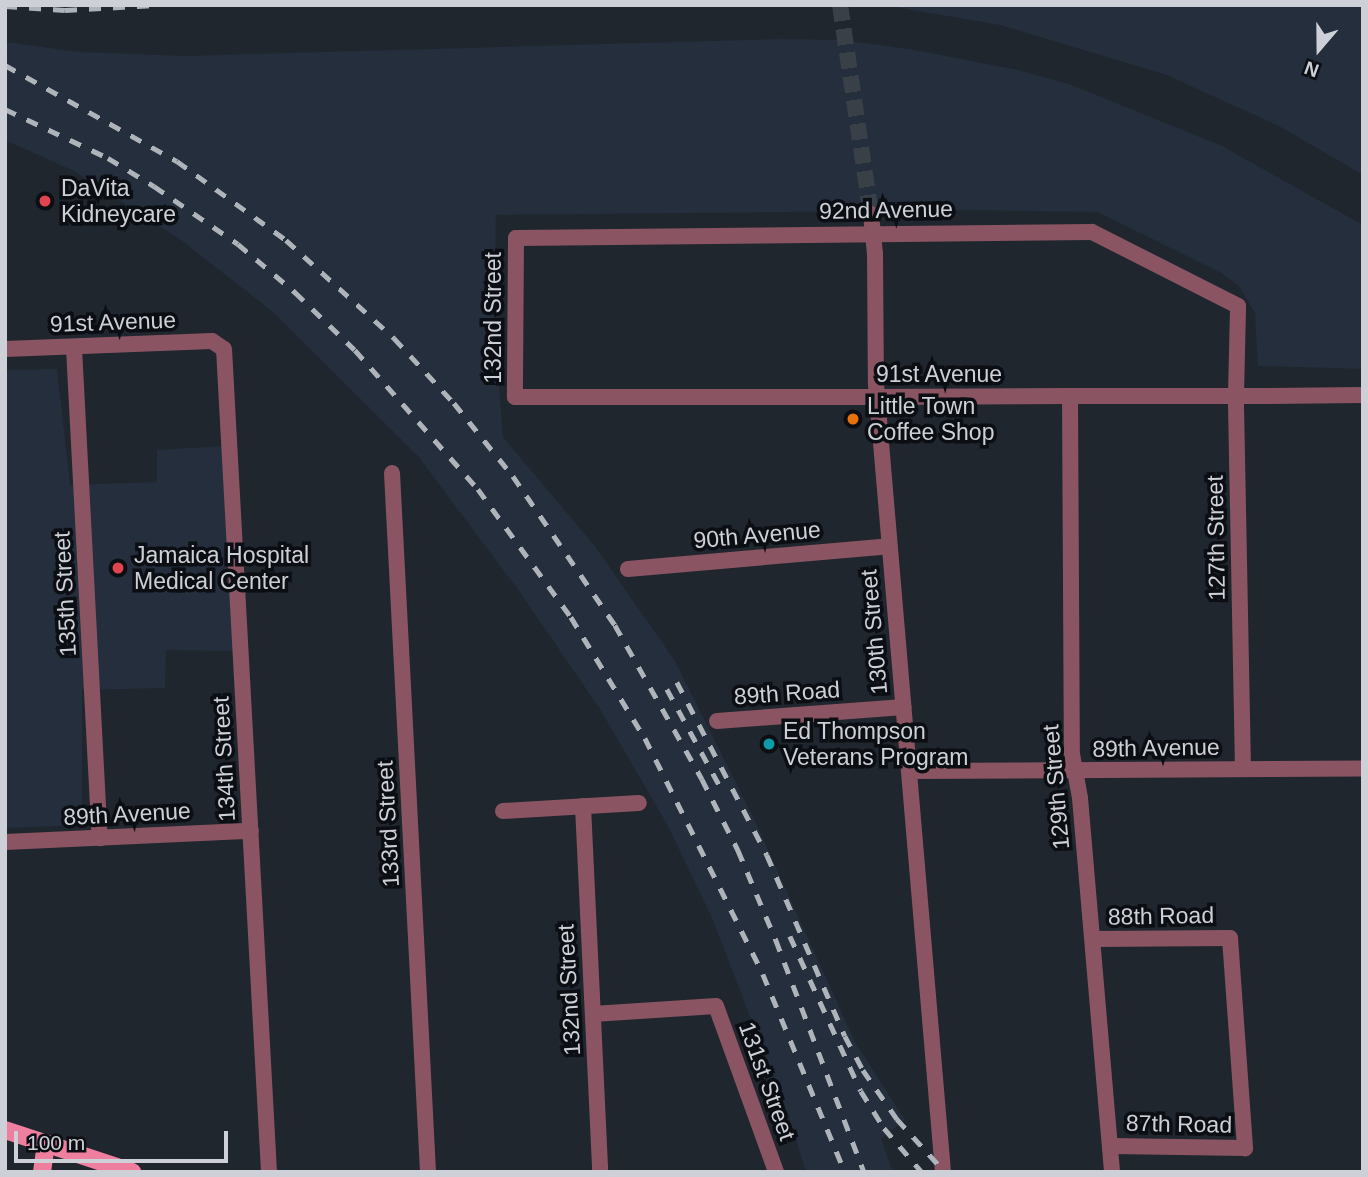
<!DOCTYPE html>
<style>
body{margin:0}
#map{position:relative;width:1368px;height:1177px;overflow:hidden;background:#1f262e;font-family:Helvetica,sans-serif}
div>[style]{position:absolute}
.built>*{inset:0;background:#242e3c}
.minor-tunnel>*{height:16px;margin-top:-8px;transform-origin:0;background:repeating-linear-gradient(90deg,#394047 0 16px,transparent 0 24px)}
.minor>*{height:16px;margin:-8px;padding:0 8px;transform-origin:8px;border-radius:8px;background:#8a5462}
.major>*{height:18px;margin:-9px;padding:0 9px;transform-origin:9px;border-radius:9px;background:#ef7f9f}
.rail>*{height:4.5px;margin-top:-2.25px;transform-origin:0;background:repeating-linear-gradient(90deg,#afb3ba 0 12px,transparent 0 24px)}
.dots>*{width:19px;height:19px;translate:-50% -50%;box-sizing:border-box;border:4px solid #0b0e12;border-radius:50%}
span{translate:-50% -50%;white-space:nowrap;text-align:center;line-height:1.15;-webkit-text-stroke:7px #0b0e12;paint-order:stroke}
.poi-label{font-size:23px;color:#cdd1d7}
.left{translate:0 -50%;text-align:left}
.street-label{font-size:23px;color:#cdd1d7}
.frame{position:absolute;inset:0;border:7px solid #cdd1d7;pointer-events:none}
.north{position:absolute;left:1284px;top:14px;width:70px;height:70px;-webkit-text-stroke:5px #0b0e12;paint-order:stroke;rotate:200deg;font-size:19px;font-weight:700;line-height:28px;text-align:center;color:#cdd1d7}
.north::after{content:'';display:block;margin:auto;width:24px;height:32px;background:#cdd1d7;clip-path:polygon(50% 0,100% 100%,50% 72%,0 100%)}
.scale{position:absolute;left:14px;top:1131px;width:214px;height:32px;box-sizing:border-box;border:4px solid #cdd1d7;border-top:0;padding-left:9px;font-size:21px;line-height:24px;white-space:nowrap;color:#cdd1d7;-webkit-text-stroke:5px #0b0e12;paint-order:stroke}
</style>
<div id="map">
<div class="built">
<i style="clip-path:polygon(884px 5px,1363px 5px,1363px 175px,1279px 126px,1164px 74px,1000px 25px)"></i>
<i style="clip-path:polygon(781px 39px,842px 40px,915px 50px,1018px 70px,1069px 84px,1222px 146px,1363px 225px,1363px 369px,1258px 366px,1255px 313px,1238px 285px,1221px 273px,1098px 212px,964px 210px,496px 215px,494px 322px,503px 437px,594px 545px,675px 661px,754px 819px,855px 1042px,905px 1120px,881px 1139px,893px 1172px,806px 1172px,789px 1117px,712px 918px,668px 826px,600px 709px,519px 591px,418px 456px,273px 312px,181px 240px,74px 171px,5px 140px,5px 42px,79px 52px,186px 56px)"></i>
<i style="clip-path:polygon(57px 369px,70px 485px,157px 482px,157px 450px,223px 446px,237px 651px,166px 650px,165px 688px,82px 690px,82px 825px,5px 828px,5px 370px)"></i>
</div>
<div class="minor-tunnel">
<i style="left:840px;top:5px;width:211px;rotate:81.6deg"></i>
</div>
<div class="minor">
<i style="left:871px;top:214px;width:40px;rotate:84.3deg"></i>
<i style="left:875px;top:254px;width:130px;rotate:89.6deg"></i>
<i style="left:876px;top:384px;width:791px;rotate:85.14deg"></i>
<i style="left:74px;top:348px;width:491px;rotate:87deg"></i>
<i style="left:5px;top:349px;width:207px;rotate:-2.2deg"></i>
<i style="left:212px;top:341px;width:14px;rotate:34deg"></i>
<i style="left:224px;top:349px;width:824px;rotate:86.87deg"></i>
<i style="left:1070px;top:396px;width:358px;rotate:89.7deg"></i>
<i style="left:1072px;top:754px;width:45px;rotate:79.7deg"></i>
<i style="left:1080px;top:798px;width:375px;rotate:85.1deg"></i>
<i style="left:392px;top:473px;width:700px;rotate:87.05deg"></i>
<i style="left:628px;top:569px;width:262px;rotate:-5deg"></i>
<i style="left:717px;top:721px;width:187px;rotate:-4.3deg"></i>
<i style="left:1243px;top:769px;width:373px;rotate:-91.1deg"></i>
<i style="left:1236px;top:396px;width:90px;rotate:-88.7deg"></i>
<i style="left:1238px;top:306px;width:164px;rotate:-153.1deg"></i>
<i style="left:1092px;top:232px;width:576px;rotate:179.4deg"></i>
<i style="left:516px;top:238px;width:159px;rotate:90.4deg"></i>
<i style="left:515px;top:397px;width:363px"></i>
<i style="left:878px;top:397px;width:192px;rotate:-0.3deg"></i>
<i style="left:1070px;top:396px;width:196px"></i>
<i style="left:1266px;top:396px;width:97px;rotate:-0.6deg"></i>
<i style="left:909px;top:771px;width:454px;rotate:-0.3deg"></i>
<i style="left:583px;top:806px;width:366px;rotate:87.3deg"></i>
<i style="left:503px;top:811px;width:136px;rotate:-3.4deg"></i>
<i style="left:5px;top:842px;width:246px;rotate:-2.6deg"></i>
<i style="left:1093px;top:939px;width:137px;rotate:-0.4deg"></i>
<i style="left:1230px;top:938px;width:211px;rotate:85.9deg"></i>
<i style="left:1245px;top:1148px;width:134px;rotate:-179.1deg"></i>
<i style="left:593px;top:1014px;width:123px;rotate:-3.7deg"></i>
<i style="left:716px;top:1006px;width:177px;rotate:70.1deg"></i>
</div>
<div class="major">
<i style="left:5px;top:1130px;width:134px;rotate:18.3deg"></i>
<i style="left:42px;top:1172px;width:29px;rotate:-82deg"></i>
</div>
<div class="rail">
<i style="left:5px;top:6px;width:60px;rotate:3.8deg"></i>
<i style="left:65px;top:10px;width:91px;rotate:-3.1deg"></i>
<i style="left:5px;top:65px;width:197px;rotate:29.2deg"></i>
<i style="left:177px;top:161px;width:135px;rotate:35.9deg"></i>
<i style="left:286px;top:240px;width:146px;rotate:42.2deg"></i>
<i style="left:394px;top:338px;width:88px;rotate:47.3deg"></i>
<i style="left:454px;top:403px;width:94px;rotate:51.1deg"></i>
<i style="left:513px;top:476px;width:181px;rotate:55.6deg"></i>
<i style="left:615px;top:625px;width:177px;rotate:60.5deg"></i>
<i style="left:702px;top:779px;width:80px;rotate:63.1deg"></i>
<i style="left:738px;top:850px;width:98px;rotate:67.1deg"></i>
<i style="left:776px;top:940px;width:248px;rotate:69.2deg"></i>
<i style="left:5px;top:109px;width:114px;rotate:25.4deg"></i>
<i style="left:108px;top:158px;width:54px;rotate:31.3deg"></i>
<i style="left:154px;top:186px;width:102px;rotate:34.6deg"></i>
<i style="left:238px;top:244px;width:75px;rotate:40.1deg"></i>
<i style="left:295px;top:292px;width:83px;rotate:44deg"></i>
<i style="left:355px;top:350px;width:186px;rotate:48.5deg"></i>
<i style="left:478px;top:489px;width:158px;rotate:54deg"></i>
<i style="left:571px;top:617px;width:142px;rotate:58.6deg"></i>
<i style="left:645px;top:738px;width:264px;rotate:63.4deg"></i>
<i style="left:763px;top:974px;width:214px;rotate:67.5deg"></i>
<i style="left:677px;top:682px;width:195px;rotate:62.5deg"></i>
<i style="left:767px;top:855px;width:197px;rotate:66.7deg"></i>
<i style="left:845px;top:1036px;width:38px;rotate:62deg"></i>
<i style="left:863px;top:1070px;width:60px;rotate:55.2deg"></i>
<i style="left:897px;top:1119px;width:72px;rotate:47.8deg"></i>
<i style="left:667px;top:689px;width:115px;rotate:61.4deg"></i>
<i style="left:790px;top:936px;width:170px;rotate:65.4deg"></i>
<i style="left:861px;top:1091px;width:44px;rotate:58.1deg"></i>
<i style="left:884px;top:1128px;width:58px;rotate:49.2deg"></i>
</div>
<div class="dots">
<i style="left:45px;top:201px;background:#e0444e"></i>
<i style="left:853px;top:419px;background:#e8710a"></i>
<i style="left:118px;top:568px;background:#e0444e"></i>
<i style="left:769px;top:744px;background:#0f9aa8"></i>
</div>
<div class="poi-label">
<span class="left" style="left:61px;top:201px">DaVita<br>Kidneycare</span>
<span class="left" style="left:867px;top:419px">Little Town<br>Coffee Shop</span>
<span class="left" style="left:134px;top:568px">Jamaica Hospital<br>Medical Center</span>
<span class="left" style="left:783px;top:744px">Ed Thompson<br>Veterans Program</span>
</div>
<div class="street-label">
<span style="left:886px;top:210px;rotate:-1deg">92nd Avenue</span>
<span style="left:493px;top:318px;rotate:-90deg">132nd Street</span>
<span style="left:113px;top:322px;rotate:-2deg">91st Avenue</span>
<span style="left:939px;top:374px">91st Avenue</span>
<span style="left:757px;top:535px;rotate:-5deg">90th Avenue</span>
<span style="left:1216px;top:538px;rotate:-91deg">127th Street</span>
<span style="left:65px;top:594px;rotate:-93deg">135th Street</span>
<span style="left:874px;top:632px;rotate:-95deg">130th Street</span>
<span style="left:787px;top:693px;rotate:-4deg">89th Road</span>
<span style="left:1156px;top:748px;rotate:-1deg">89th Avenue</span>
<span style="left:224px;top:759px;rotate:-93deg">134th Street</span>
<span style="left:1056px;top:787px;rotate:-95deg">129th Street</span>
<span style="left:127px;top:814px;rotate:-3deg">89th Avenue</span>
<span style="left:388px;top:824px;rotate:-93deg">133rd Street</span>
<span style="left:1161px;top:916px;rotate:-1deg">88th Road</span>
<span style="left:569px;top:990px;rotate:-93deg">132nd Street</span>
<span style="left:767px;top:1081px;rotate:70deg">131st Street</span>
<span style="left:1179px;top:1124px;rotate:1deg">87th Road</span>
</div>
<div class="frame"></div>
<div class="north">N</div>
<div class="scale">100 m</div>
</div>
